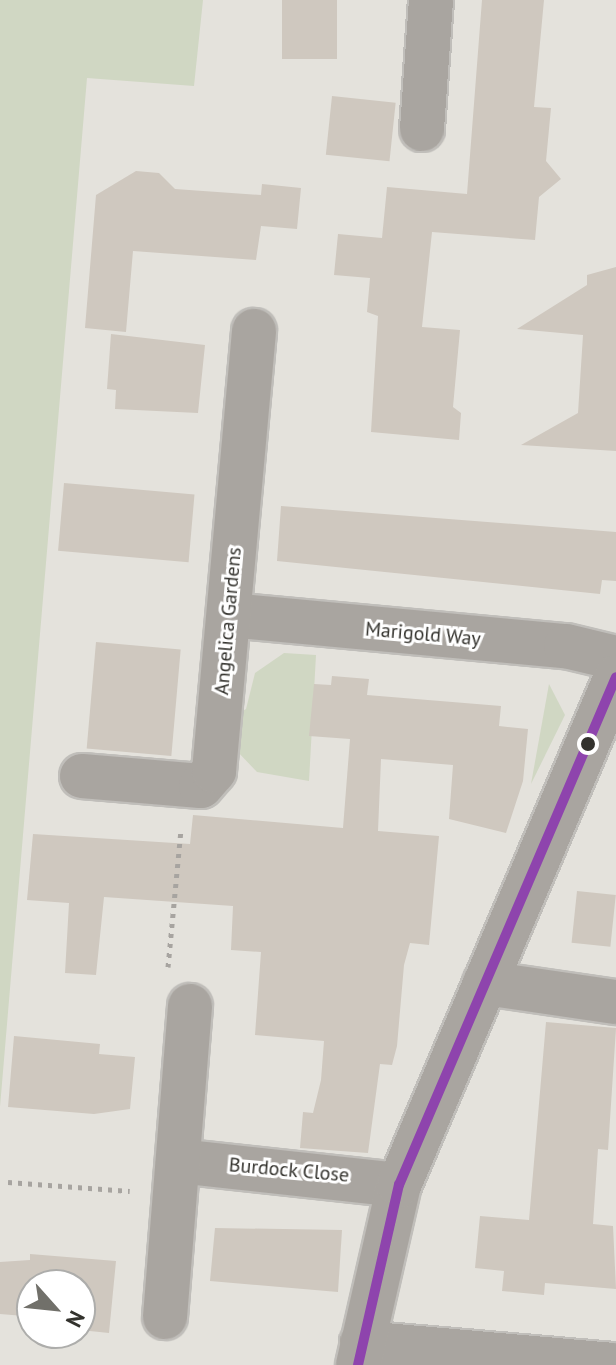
<!DOCTYPE html>
<style>
body{margin:0}
#map{position:relative;width:616px;height:1365px;overflow:hidden;background:#e4e2dc;font-family:"PT Sans",sans-serif}
div>[style]{position:absolute}
.green>*{inset:0;background:#d0d7c3}
.building>*{inset:0;background:#cfc8bf;transform-origin:0 0}
.path>*{height:5px;margin-top:-2.5px;transform-origin:0;background:repeating-linear-gradient(90deg,#a7a4a0 0 4px,transparent 0 10px)}
.roads{filter:drop-shadow(2px 0 #c0beba) drop-shadow(-2px 0 #c0beba) drop-shadow(0 2px #c0beba) drop-shadow(0 -2px #c0beba)}
.minor>*{height:44px;margin:-22px;padding:0 22px;transform-origin:22px;border-radius:22px;background:#a9a5a0}
.bus-1>*{height:10px;margin:-5px;padding:0 5px;transform-origin:5px;border-radius:5px;background:#8e44ad}
.dots>*{width:22px;height:22px;translate:-50% -50%;box-sizing:border-box;border:4px solid #fff;border-radius:50%}
span{translate:-50% -50%;white-space:nowrap;text-align:center;line-height:1.15;-webkit-text-stroke:6px #fff;paint-order:stroke}
.street-label{font-size:20px;color:#33322d}
.north{position:absolute;left:16px;top:1269px;width:80px;height:80px;box-sizing:border-box;background:#fff;border:2px solid #adadab;border-radius:50%;rotate:117deg;font-size:22px;font-weight:700;line-height:32px;text-align:center;color:#33322d}
.north::after{content:'';display:block;margin:auto;width:28px;height:36px;background:#71706a;clip-path:polygon(50% 0,100% 100%,50% 72%,0 100%)}
</style>
<div id="map">
<div class="green">
<i style="clip-path:polygon(0 0,203px 0,194px 86px,87px 78px,0 1107px)"></i>
<i style="clip-path:polygon(284px 653px,316px 655px,309px 781px,257px 772px,235px 749px,232px 717px,246px 709px,255px 673px)"></i>
<i style="clip-path:polygon(549px 684px,565px 715px,531px 784px)"></i>
</div>
<div class="building">
<i style="left:282px;top:0;width:55px;height:59px"></i>
<i style="clip-path:polygon(482px 0,544px 0,534px 107px,551px 108px,546px 161px,561px 179px,539px 197px,535px 240px,432px 232px,422px 327px,460px 330px,453px 407px,461px 413px,459px 440px,371px 432px,378px 316px,367px 312px,370px 278px,334px 275px,338px 234px,382px 238px,387px 187px,467px 194px)"></i>
<i style="left:332px;top:96px;width:64px;height:59px;rotate:6deg"></i>
<i style="clip-path:polygon(136px 171px,159px 173px,175px 189px,261px 195px,262px 184px,301px 188px,297px 229px,261px 226px,256px 260px,133px 251px,126px 332px,85px 328px,96px 195px)"></i>
<i style="clip-path:polygon(616px 267px,616px 451px,521px 445px,578px 413px,583px 335px,517px 329px,587px 285px,587px 275px)"></i>
<i style="clip-path:polygon(111px 334px,205px 345px,198px 413px,115px 409px,116px 390px,107px 389px)"></i>
<i style="left:64px;top:483px;width:131px;height:68px;rotate:5deg"></i>
<i style="clip-path:polygon(281px 506px,616px 532px,616px 581px,602px 580px,600px 594px,277px 561px)"></i>
<i style="left:96px;top:642px;width:85px;height:107px;rotate:5deg"></i>
<i style="clip-path:polygon(332px 676px,369px 679px,367px 695px,501px 706px,499px 726px,528px 729px,523px 781px,506px 833px,449px 819px,453px 765px,381px 759px,378px 831px,439px 836px,429px 945px,410px 943px,404px 965px,397px 1046px,392px 1065px,380px 1064px,368px 1153px,300px 1148px,303px 1112px,313px 1113px,321px 1080px,324px 1041px,255px 1035px,261px 952px,231px 950px,233px 906px,104px 897px,96px 975px,65px 973px,69px 903px,27px 900px,33px 834px,190px 844px,193px 815px,343px 828px,350px 739px,309px 736px,314px 684px,331px 685px)"></i>
<i style="left:577px;top:891px;width:39px;height:52px;rotate:6deg"></i>
<i style="clip-path:polygon(546px 1022px,616px 1028px,608px 1150px,598px 1149px,593px 1224px,613px 1226px,616px 1289px,545px 1283px,544px 1295px,502px 1291px,504px 1271px,475px 1268px,480px 1216px,529px 1220px)"></i>
<i style="clip-path:polygon(14px 1036px,100px 1044px,99px 1054px,135px 1057px,130px 1109px,94px 1114px,8px 1107px)"></i>
<i style="clip-path:polygon(215px 1228px,342px 1230px,338px 1292px,210px 1281px)"></i>
<i style="clip-path:polygon(30px 1254px,116px 1261px,109px 1333px,80px 1330px,80px 1285px,32px 1285px,32px 1326px,23px 1325px,24px 1316px,0 1314px,0 1262px,30px 1260px)"></i>
</div>
<div class="path">
<i style="left:168px;top:967px;width:138px;rotate:-84.6deg"></i>
<i style="left:8px;top:1182px;width:122px;rotate:4.2deg"></i>
</div>
<div class="roads">
<div class="minor">
<i style="left:422px;top:129px;width:129px;rotate:-86deg"></i>
<i style="left:229px;top:615px;width:338px;rotate:5.3deg"></i>
<i style="left:566px;top:646px;width:51px;rotate:13.5deg"></i>
<i style="left:82px;top:776px;width:119px;rotate:4.8deg"></i>
<i style="left:201px;top:786px;width:20px;rotate:-49deg"></i>
<i style="left:214px;top:771px;width:442px;rotate:-84.8deg"></i>
<i style="left:485px;top:983px;width:132px;rotate:8.3deg"></i>
<i style="left:178px;top:1161px;width:222px;rotate:6.2deg"></i>
<i style="left:165px;top:1317px;width:312px;rotate:-85.4deg"></i>
<i style="left:362px;top:1343px;width:250px;rotate:5deg"></i>
<i style="left:358px;top:1365px;width:185px;rotate:-77.2deg"></i>
<i style="left:399px;top:1185px;width:552px;rotate:-66.87deg"></i>
</div>
</div>
<div class="bus-1">
<i style="left:358px;top:1365px;width:185px;rotate:-77.2deg"></i>
<i style="left:399px;top:1185px;width:552px;rotate:-66.87deg"></i>
</div>
<div class="dots">
<i style="left:588px;top:744px;background:#33322d"></i>
</div>
<div class="street-label">
<span style="left:228px;top:621px;rotate:-85deg">Angelica Gardens</span>
<span style="left:423px;top:634px;rotate:5deg">Marigold Way</span>
<span style="left:289px;top:1170px;rotate:5deg">Burdock Close</span>
</div>
<div class="north">N</div>
</div>
